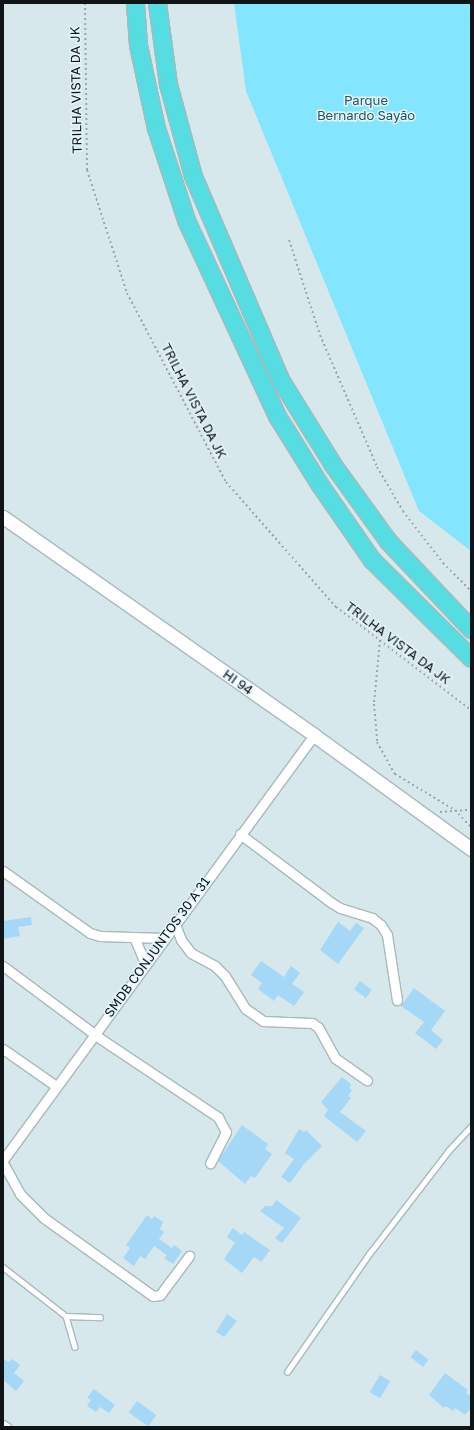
<!DOCTYPE html>
<meta charset="utf-8">
<style>
body{margin:0}
#map{position:relative;width:474px;height:1430px;overflow:hidden;background:#d7e8ec;font-family:"Golos Text",sans-serif}
div>[style]{position:absolute}
.green>*{inset:0;background:#84e5fe}
.building>*{inset:0;background:#a5d7f6;transform-origin:0 0}
.path>*{height:2px;margin-top:-1px;transform-origin:0;background:repeating-linear-gradient(90deg,#9aa7ab 0 2px,transparent 0 5px)}
.roads{filter:drop-shadow(1px 0 #a9b9be) drop-shadow(-1px 0 #a9b9be) drop-shadow(0 1px #a9b9be) drop-shadow(0 -1px #a9b9be)}
.lane>*{height:4.5px;margin:-2.25px;padding:0 2.25px;transform-origin:2.25px;border-radius:2.25px;background:#fff}
.street>*{height:9px;margin:-4.5px;padding:0 4.5px;transform-origin:4.5px;border-radius:4.5px;background:#fff}
.secondary>*{height:13px;margin:-6.5px;padding:0 6.5px;transform-origin:6.5px;border-radius:6.5px;background:#fff}
.highway>*{height:17px;margin:-8.5px;padding:0 8.5px;transform-origin:8.5px;border-radius:8.5px;background:#55dde1}
span{translate:-50% -50%;white-space:nowrap;text-align:center;line-height:1.15;-webkit-text-stroke:3px #e4f5fa;paint-order:stroke}
.street-label{font-size:13px;color:#0f1517}
.park-label{font-size:13px;color:#265764}
.frame{position:absolute;inset:0;border:4px solid #0f1517;pointer-events:none}
</style>
<div id="map">
<div class="green">
<i style="clip-path:polygon(234px 3px,471px 3px,471px 551px,419px 511px,246px 91px)"></i>
</div>
<div class="building">
<i style="clip-path:polygon(31px 917px,32px 925px,18px 927px,20px 936px,3px 939px,3px 921px)"></i>
<i style="clip-path:polygon(338px 922px,350px 931px,356px 923px,364px 928px,338px 964px,320px 950px)"></i>
<i style="clip-path:polygon(261px 961px,284px 977px,291px 966px,300px 973px,292px 984px,304px 992px,294px 1006px,278px 995px,274px 1001px,258px 989px,262px 983px,251px 975px)"></i>
<i style="left:360px;top:981px;width:15px;height:10px;rotate:37deg"></i>
<i style="clip-path:polygon(414px 988px,445px 1011px,431px 1030px,443px 1040px,436px 1049px,415px 1033px,424px 1022px,401px 1006px)"></i>
<i style="clip-path:polygon(342px 1077px,351px 1084px,349px 1088px,352px 1090px,348px 1096px,351px 1098px,340px 1112px,366px 1131px,357px 1142px,324px 1116px,328px 1110px,321px 1102px)"></i>
<i style="clip-path:polygon(242px 1125px,268px 1144px,265px 1149px,272px 1154px,255px 1178px,251px 1176px,245px 1184px,218px 1161px)"></i>
<i style="clip-path:polygon(299px 1129px,304px 1132px,306px 1130px,322px 1146px,304px 1164px,290px 1183px,281px 1177px,294px 1159px,285px 1153px)"></i>
<i style="clip-path:polygon(276px 1200px,301px 1218px,282px 1243px,275px 1238px,284px 1228px,260px 1211px,265px 1206px,272px 1206px)"></i>
<i style="clip-path:polygon(147px 1215px,152px 1219px,154px 1216px,163px 1222px,160px 1229px,164px 1232px,159px 1239px,172px 1248px,174px 1245px,182px 1251px,173px 1264px,164px 1258px,167px 1255px,154px 1246px,145px 1259px,140px 1256px,134px 1266px,123px 1258px,130px 1248px,126px 1245px)"></i>
<i style="clip-path:polygon(233px 1228px,242px 1235px,244px 1232px,270px 1250px,261px 1262px,254px 1257px,242px 1273px,224px 1259px,235px 1243px,227px 1237px)"></i>
<i style="clip-path:polygon(227px 1314px,237px 1321px,224px 1337px,216px 1332px)"></i>
<i style="left:416px;top:1350px;width:16px;height:9px;rotate:38deg"></i>
<i style="clip-path:polygon(3px 1359px,9px 1362px,12px 1359px,20px 1365px,14px 1373px,24px 1381px,16px 1391px,3px 1380px)"></i>
<i style="clip-path:polygon(445px 1373px,468px 1390px,466px 1393px,471px 1396px,471px 1408px,465px 1415px,455px 1408px,453px 1411px,446px 1406px,444px 1408px,429px 1395px)"></i>
<i style="left:380px;top:1375px;width:12px;height:20px;rotate:31deg"></i>
<i style="clip-path:polygon(94px 1389px,115px 1405px,109px 1413px,100px 1407px,96px 1412px,87px 1406px,91px 1400px,87px 1398px)"></i>
<i style="left:137px;top:1401px;width:24px;height:14px;rotate:36deg"></i>
</div>
<div class="path">
<i style="left:85px;top:3px;width:167px;rotate:89.3deg"></i>
<i style="left:87px;top:170px;width:129px;rotate:72deg"></i>
<i style="left:127px;top:293px;width:213px;rotate:62.4deg"></i>
<i style="left:226px;top:482px;width:167px;rotate:48.7deg"></i>
<i style="left:336px;top:607px;width:170px;rotate:37.3deg"></i>
<i style="left:289px;top:240px;width:100px;rotate:71.9deg"></i>
<i style="left:320px;top:335px;width:144px;rotate:66.6deg"></i>
<i style="left:377px;top:467px;width:51px;rotate:59.4deg"></i>
<i style="left:403px;top:511px;width:66px;rotate:52.4deg"></i>
<i style="left:443px;top:563px;width:40px;rotate:45deg"></i>
<i style="left:380px;top:640px;width:64px;rotate:95.4deg"></i>
<i style="left:374px;top:704px;width:38px;rotate:85deg"></i>
<i style="left:377px;top:742px;width:37px;rotate:61deg"></i>
<i style="left:395px;top:774px;width:70px;rotate:31deg"></i>
<i style="left:455px;top:810px;width:23px;rotate:47deg"></i>
<i style="left:440px;top:812px;width:31px;rotate:-4deg"></i>
</div>
<div class="roads">
<div class="lane">
<i style="left:3px;top:1267px;width:80px;rotate:37.9deg"></i>
<i style="left:66px;top:1316px;width:32px;rotate:74deg"></i>
<i style="left:66px;top:1316px;width:34px;rotate:2deg"></i>
<i style="left:287px;top:1372px;width:144px;rotate:-55.2deg"></i>
<i style="left:369px;top:1254px;width:131px;rotate:-52.4deg"></i>
<i style="left:449px;top:1150px;width:33px;rotate:-47deg"></i>
</div>
<div class="street">
<i style="left:240px;top:834px;width:115px;rotate:36.9deg"></i>
<i style="left:332px;top:903px;width:9px;rotate:32deg"></i>
<i style="left:340px;top:908px;width:34px;rotate:17deg"></i>
<i style="left:372px;top:918px;width:11px;rotate:38deg"></i>
<i style="left:381px;top:925px;width:12px;rotate:59deg"></i>
<i style="left:387px;top:935px;width:66px;rotate:81.3deg"></i>
<i style="left:3px;top:871px;width:107px;rotate:35.5deg"></i>
<i style="left:90px;top:933px;width:10px;rotate:17deg"></i>
<i style="left:100px;top:936px;width:64px;rotate:1.8deg"></i>
<i style="left:175px;top:924px;width:17px;rotate:69deg"></i>
<i style="left:181px;top:940px;width:16px;rotate:52deg"></i>
<i style="left:191px;top:953px;width:27px;rotate:28deg"></i>
<i style="left:215px;top:966px;width:14px;rotate:45deg"></i>
<i style="left:225px;top:976px;width:39px;rotate:58deg"></i>
<i style="left:246px;top:1009px;width:21px;rotate:35deg"></i>
<i style="left:263px;top:1021px;width:49px;rotate:2.3deg"></i>
<i style="left:312px;top:1023px;width:7px;rotate:34deg"></i>
<i style="left:318px;top:1027px;width:35px;rotate:61deg"></i>
<i style="left:335px;top:1058px;width:39px;rotate:35deg"></i>
<i style="left:134px;top:937px;width:28px;rotate:67deg"></i>
<i style="left:3px;top:966px;width:122px;rotate:36.7deg"></i>
<i style="left:101px;top:1039px;width:141px;rotate:33.7deg"></i>
<i style="left:218px;top:1117px;width:17px;rotate:62deg"></i>
<i style="left:226px;top:1132px;width:35px;rotate:117deg"></i>
<i style="left:3px;top:1049px;width:65px;rotate:34.9deg"></i>
<i style="left:3px;top:1160px;width:527px;rotate:-53.8deg"></i>
<i style="left:3px;top:1163px;width:35px;rotate:61deg"></i>
<i style="left:20px;top:1194px;width:34px;rotate:45deg"></i>
<i style="left:44px;top:1218px;width:134px;rotate:35.6deg"></i>
<i style="left:153px;top:1296px;width:7px;rotate:-8deg"></i>
<i style="left:160px;top:1295px;width:49px;rotate:-53.4deg"></i>
<i style="left:3px;top:1425px;width:4px;rotate:34deg"></i>
</div>
<div class="secondary">
<i style="left:3px;top:517px;width:380px;rotate:35deg"></i>
<i style="left:314px;top:735px;width:194px;rotate:36deg"></i>
</div>
<div class="highway">
<i style="left:135px;top:3px;width:42px;rotate:85.9deg"></i>
<i style="left:138px;top:45px;width:85px;rotate:77.8deg"></i>
<i style="left:156px;top:128px;width:97px;rotate:71.9deg"></i>
<i style="left:186px;top:220px;width:216px;rotate:65.1deg"></i>
<i style="left:277px;top:416px;width:81px;rotate:58.1deg"></i>
<i style="left:320px;top:485px;width:91px;rotate:55.3deg"></i>
<i style="left:372px;top:560px;width:139px;rotate:44.7deg"></i>
<i style="left:157px;top:3px;width:82px;rotate:82.3deg"></i>
<i style="left:168px;top:84px;width:95px;rotate:74.8deg"></i>
<i style="left:193px;top:176px;width:223px;rotate:66.8deg"></i>
<i style="left:281px;top:381px;width:99px;rotate:58.2deg"></i>
<i style="left:333px;top:465px;width:94px;rotate:54.1deg"></i>
<i style="left:388px;top:541px;width:121px;rotate:46.7deg"></i>
</div>
</div>
<div class="street-label">
<span style="left:76px;top:90px;rotate:-91deg">TRILHA VISTA DA JK</span>
<span style="left:194px;top:401px;rotate:63deg">TRILHA VISTA DA JK</span>
<span style="left:398px;top:643px;rotate:37deg">TRILHA VISTA DA JK</span>
<span style="left:238px;top:682px;rotate:35deg">HI 94</span>
<span style="left:157px;top:947px;rotate:-54deg">SMDB CONJUNTOS 30 A 31</span>
</div>
<div class="park-label">
<span style="left:366px;top:108px">Parque<br>Bernardo Sayão</span>
</div>
<div class="frame"></div>
</div>
